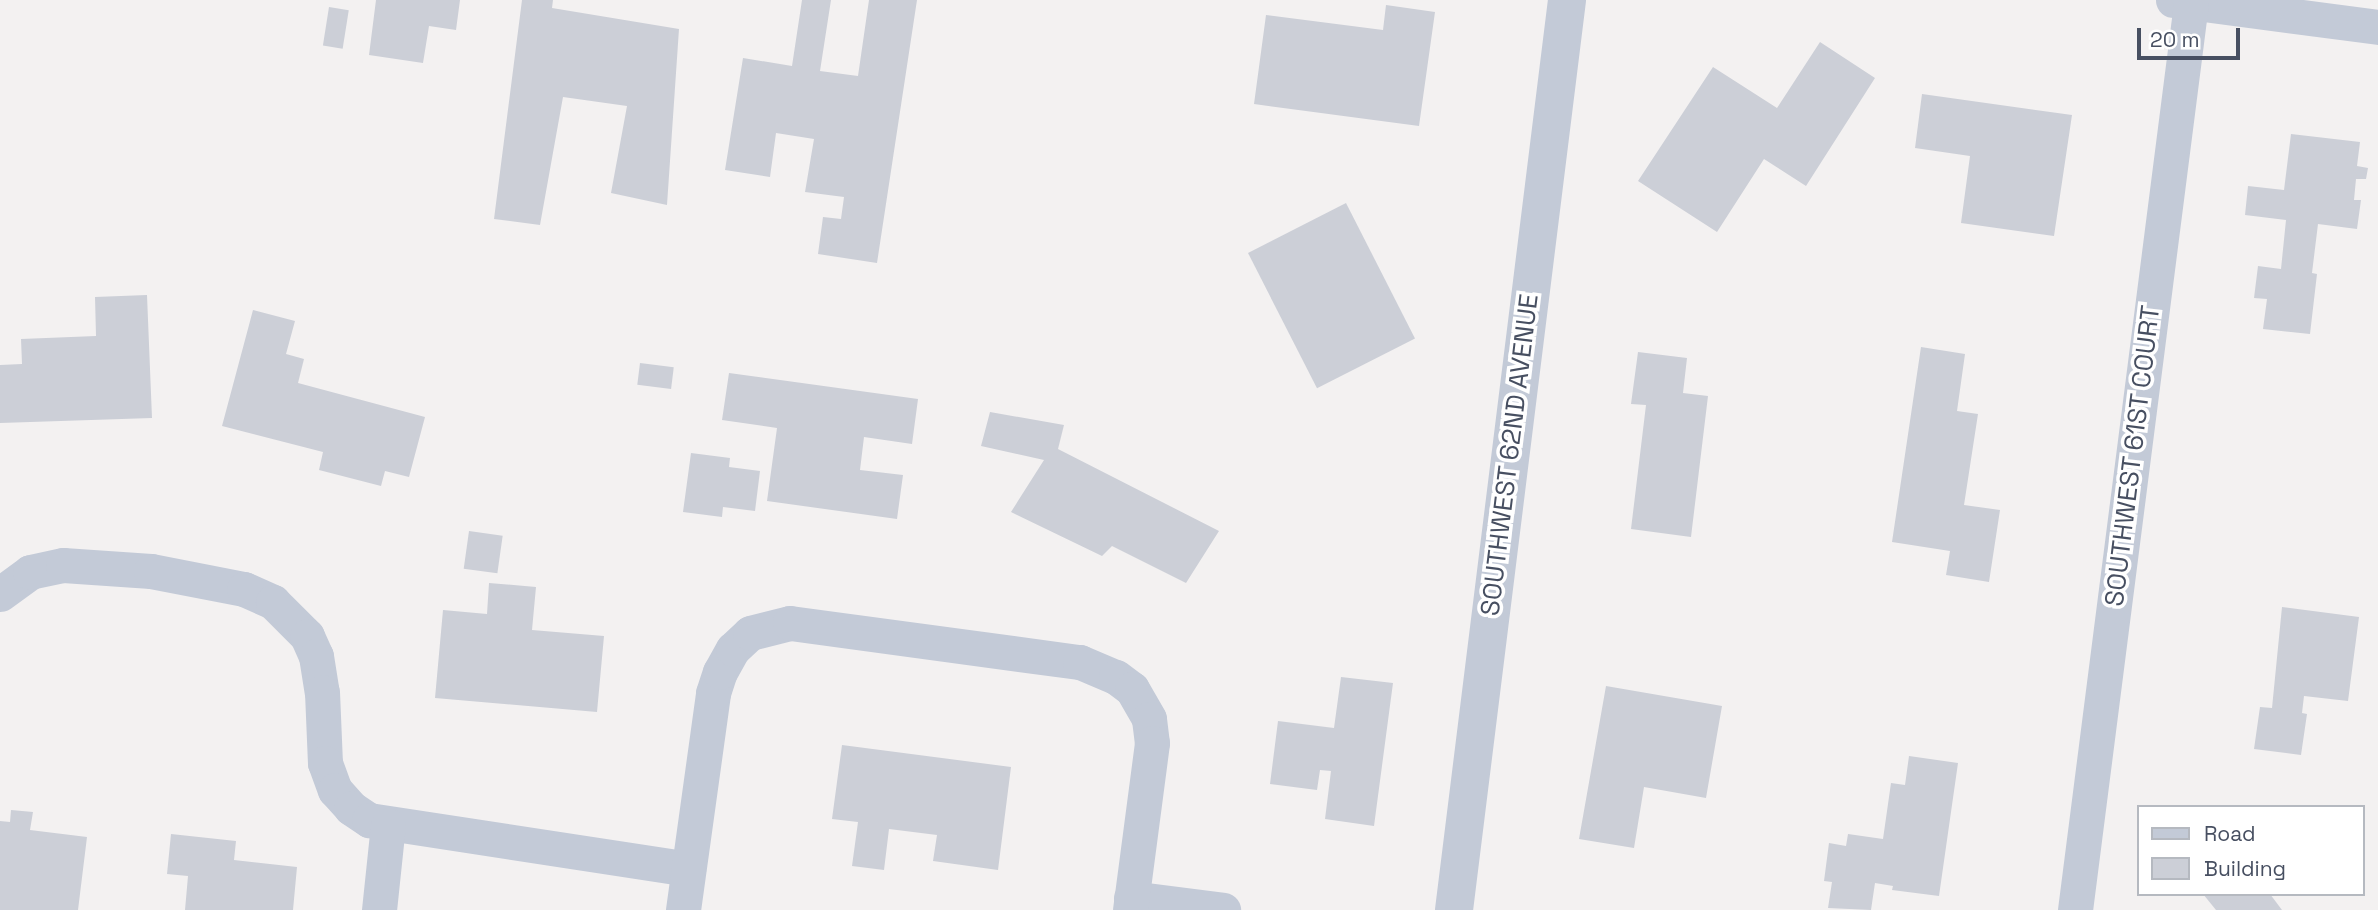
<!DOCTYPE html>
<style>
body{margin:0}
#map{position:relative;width:2378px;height:910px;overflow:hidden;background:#f3f1f1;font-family:"Space Grotesk",sans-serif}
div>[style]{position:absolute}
.building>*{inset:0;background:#cccfd7;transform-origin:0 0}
.minor>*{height:35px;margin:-17.5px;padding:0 17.5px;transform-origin:17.5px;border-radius:17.5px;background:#c3cad7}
.tertiary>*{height:38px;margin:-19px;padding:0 19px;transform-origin:19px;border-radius:19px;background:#c3cad7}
span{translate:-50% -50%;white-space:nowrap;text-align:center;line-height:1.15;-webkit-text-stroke:7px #fff;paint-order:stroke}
.street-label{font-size:26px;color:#474f61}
.legend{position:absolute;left:2137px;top:805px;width:228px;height:91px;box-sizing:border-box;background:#fff;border:2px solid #b5b9c0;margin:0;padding:9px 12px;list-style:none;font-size:21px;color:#474f61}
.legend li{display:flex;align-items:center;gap:14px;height:35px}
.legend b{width:35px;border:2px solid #b5b9c0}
.scale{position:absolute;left:2137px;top:28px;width:103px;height:32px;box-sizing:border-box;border:4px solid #474f61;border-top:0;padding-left:9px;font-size:21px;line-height:24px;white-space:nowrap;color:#474f61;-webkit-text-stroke:5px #fff;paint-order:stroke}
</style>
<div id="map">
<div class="building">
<i style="clip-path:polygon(376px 0,460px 0,456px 30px,429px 26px,423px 63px,369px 55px)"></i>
<i style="clip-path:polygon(522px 0,553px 0,552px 8px,679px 29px,667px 205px,611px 193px,627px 106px,563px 97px,540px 225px,494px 219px)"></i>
<i style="clip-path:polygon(802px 0,831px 0,820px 71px,858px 76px,869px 0,917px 0,877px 263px,818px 254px,823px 217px,841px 219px,844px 197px,805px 192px,814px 139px,776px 133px,770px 177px,725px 170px,743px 58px,792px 66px)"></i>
<i style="clip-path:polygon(1386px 5px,1435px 12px,1419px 126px,1254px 104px,1266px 15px,1383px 30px)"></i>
<i style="left:329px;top:7px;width:20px;height:39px;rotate:9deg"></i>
<i style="clip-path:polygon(1820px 42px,1875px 78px,1806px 186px,1764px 159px,1717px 232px,1638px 181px,1713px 67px,1777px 108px)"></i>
<i style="clip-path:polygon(1922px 94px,2072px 115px,2054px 236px,1961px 223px,1970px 156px,1915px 148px)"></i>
<i style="clip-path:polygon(2291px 134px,2360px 142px,2357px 166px,2368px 168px,2366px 179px,2356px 179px,2354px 200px,2361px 200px,2357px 229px,2318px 224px,2312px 273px,2317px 274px,2310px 334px,2263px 329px,2267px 299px,2254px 298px,2258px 266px,2281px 269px,2286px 220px,2245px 215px,2248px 186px,2284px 190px)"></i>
<i style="left:1346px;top:203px;width:152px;height:110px;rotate:63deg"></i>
<i style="clip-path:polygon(147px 295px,152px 418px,0 423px,0 365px,22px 364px,21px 339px,96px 336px,95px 297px)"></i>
<i style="clip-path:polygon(253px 310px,295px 321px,286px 354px,304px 359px,298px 383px,425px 417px,409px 477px,385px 471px,381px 486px,319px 470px,323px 452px,222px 426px)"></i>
<i style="clip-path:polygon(1921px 347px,1965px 354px,1957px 411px,1978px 414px,1964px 505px,2000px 510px,1989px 582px,1946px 575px,1950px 551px,1892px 542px)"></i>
<i style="clip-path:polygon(1638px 352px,1687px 358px,1683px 393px,1708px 396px,1691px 537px,1631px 529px,1646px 405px,1631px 404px)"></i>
<i style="left:640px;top:363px;width:34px;height:22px;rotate:7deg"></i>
<i style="clip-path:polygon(729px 373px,918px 399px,912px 444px,864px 437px,860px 470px,903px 475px,897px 519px,767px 501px,777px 428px,722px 420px)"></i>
<i style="clip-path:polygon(990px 412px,1064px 425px,1058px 449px,1219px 531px,1186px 583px,1112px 546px,1102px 556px,1011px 512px,1044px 460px,981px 446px)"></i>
<i style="clip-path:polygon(691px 453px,730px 458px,729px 467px,760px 471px,755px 511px,723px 507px,722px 517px,683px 512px)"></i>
<i style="left:469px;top:531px;width:34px;height:38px;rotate:8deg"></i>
<i style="clip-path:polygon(489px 583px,536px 587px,532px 630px,604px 636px,597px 712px,435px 698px,443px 610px,487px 614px)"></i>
<i style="clip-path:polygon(2282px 607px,2359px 617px,2348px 701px,2304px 696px,2302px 713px,2307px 714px,2301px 755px,2254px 749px,2260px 707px,2272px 708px)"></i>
<i style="clip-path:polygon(1341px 677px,1393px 683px,1374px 826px,1325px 819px,1331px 771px,1320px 770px,1317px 790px,1270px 784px,1278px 721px,1334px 728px)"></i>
<i style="clip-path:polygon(1606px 686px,1722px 706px,1706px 798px,1644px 787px,1634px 848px,1579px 839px)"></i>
<i style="clip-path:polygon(842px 745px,1011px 767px,998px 870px,933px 861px,937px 835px,889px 829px,884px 870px,852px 866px,858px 822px,832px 819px)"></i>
<i style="clip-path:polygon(1909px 756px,1958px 763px,1939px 896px,1892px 890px,1893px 886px,1875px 883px,1871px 910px,1828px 908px,1832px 882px,1824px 881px,1829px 843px,1846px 846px,1848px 834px,1883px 839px,1891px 783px,1905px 785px)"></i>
<i style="clip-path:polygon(11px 810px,33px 812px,30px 830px,87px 837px,78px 910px,0 910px,0 821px,10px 822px)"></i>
<i style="clip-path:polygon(171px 834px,236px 841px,234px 860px,297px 867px,293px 910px,185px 910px,188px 876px,167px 874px)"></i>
<i style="clip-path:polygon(2203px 894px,2270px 894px,2282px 910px,2216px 910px)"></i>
</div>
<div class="minor">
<i style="left:2173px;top:0;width:207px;rotate:7.5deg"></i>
<i style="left:0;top:594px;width:37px;rotate:-36deg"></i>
<i style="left:30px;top:572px;width:34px;rotate:-12deg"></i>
<i style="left:63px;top:565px;width:88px;rotate:3.9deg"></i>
<i style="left:151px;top:571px;width:95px;rotate:11deg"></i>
<i style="left:244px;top:589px;width:32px;rotate:24deg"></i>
<i style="left:273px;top:602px;width:48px;rotate:45deg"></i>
<i style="left:307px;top:636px;width:22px;rotate:66deg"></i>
<i style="left:316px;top:656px;width:36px;rotate:81deg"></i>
<i style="left:322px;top:692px;width:71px;rotate:87.6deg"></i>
<i style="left:325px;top:763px;width:29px;rotate:70deg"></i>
<i style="left:335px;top:790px;width:24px;rotate:48deg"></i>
<i style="left:351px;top:808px;width:22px;rotate:34deg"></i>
<i style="left:369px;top:820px;width:323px;rotate:8.7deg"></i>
<i style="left:1131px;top:898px;width:93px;rotate:7.4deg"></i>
<i style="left:379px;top:910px;width:85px;rotate:-84deg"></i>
<i style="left:683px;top:910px;width:219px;rotate:-82.1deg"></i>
<i style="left:713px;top:693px;width:22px;rotate:-72deg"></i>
<i style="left:720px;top:672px;width:26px;rotate:-61deg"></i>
<i style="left:733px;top:649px;width:23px;rotate:-43deg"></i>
<i style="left:750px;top:633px;width:41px;rotate:-14deg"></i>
<i style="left:790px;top:623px;width:293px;rotate:7.7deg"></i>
<i style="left:1080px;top:662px;width:39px;rotate:23deg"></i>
<i style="left:1116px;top:677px;width:20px;rotate:37deg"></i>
<i style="left:1132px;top:689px;width:34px;rotate:60deg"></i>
<i style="left:1149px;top:719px;width:24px;rotate:83deg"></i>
<i style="left:1152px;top:743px;width:168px;rotate:97.5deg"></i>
<i style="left:2075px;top:910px;width:914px;rotate:-82.71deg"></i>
</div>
<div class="tertiary">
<i style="left:1454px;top:910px;width:917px;rotate:-82.92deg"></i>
</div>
<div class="street-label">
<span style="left:1510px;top:455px;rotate:-83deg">SOUTHWEST 62ND AVENUE</span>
<span style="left:2133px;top:456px;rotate:-83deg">SOUTHWEST 61ST COURT</span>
</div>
<ul class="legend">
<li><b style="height:9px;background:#c3cad7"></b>Road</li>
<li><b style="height:19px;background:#cccfd7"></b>Building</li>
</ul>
<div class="scale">20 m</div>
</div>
